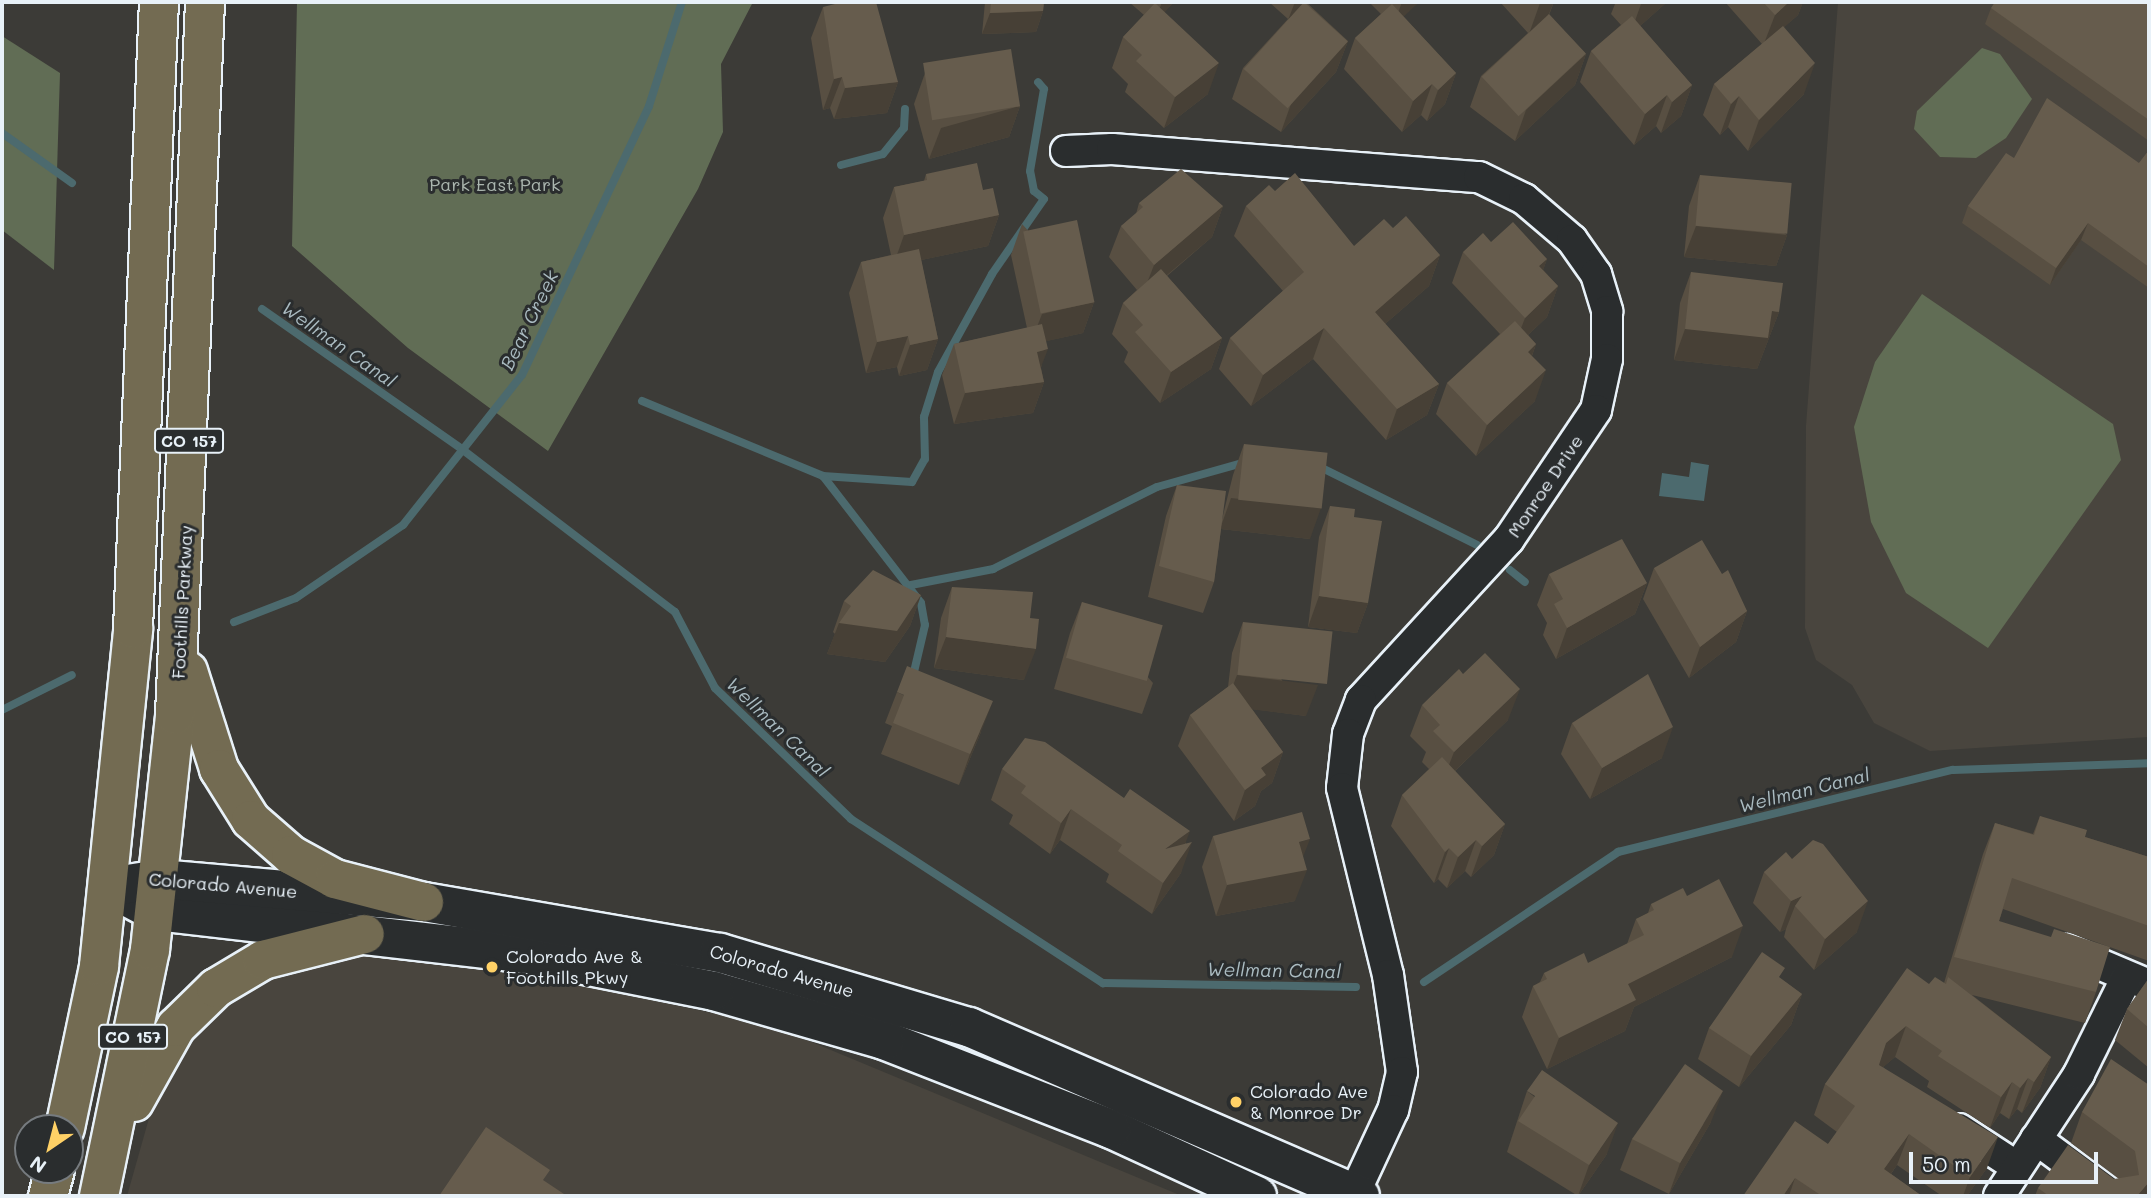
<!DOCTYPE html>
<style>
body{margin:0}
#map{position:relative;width:2151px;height:1198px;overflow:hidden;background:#3c3b37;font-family:Mali,sans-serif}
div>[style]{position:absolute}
.built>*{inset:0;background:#49453e}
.green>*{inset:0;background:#616d55}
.water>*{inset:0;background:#4c6a6e}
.stream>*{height:8px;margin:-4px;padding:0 4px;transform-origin:4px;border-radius:4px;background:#4c6a6e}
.roads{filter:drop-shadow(2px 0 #e8f1f8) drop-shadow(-2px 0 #e8f1f8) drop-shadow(0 2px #e8f1f8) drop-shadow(0 -2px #e8f1f8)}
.street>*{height:30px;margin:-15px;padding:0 15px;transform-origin:15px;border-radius:15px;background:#2a2d2e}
.secondary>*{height:38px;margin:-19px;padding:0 19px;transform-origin:19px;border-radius:19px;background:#2a2d2e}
.highway>*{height:38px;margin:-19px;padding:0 19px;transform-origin:19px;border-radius:19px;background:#736b52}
.wall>*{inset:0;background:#584f42}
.shaded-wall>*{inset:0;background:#474036}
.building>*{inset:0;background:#665c4d;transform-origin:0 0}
.dots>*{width:19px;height:19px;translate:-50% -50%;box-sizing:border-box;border:4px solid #2a2d2e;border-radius:50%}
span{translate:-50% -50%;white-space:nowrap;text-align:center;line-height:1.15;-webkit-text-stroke:6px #2a2d2e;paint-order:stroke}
.shield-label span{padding:2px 5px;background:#2a2d2e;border:2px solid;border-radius:5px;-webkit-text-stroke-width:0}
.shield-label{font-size:16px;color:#e8f1f8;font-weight:700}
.park-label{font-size:18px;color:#abb6af}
.street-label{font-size:18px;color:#e8f1f8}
.poi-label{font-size:18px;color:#e8f1f8}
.left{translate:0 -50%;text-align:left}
.water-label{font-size:19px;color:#aabbc1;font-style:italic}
.frame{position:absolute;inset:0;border:4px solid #e8f1f8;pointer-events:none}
.north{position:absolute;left:14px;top:1114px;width:70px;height:70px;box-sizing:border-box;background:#2a2d2e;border:2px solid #767b7f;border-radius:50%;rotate:215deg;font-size:19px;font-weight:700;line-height:28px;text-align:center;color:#e8f1f8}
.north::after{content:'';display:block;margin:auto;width:24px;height:32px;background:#ffd166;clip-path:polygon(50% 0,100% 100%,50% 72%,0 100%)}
.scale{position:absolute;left:1909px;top:1152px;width:189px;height:32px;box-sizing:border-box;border:4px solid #e8f1f8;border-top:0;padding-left:9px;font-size:21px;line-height:24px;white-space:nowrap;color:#e8f1f8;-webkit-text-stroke:5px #2a2d2e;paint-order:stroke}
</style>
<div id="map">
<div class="built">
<i style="clip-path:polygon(1838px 2px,2149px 2px,2149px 737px,1930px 751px,1874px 723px,1852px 685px,1816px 660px,1805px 628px,1806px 426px)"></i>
<i style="clip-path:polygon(355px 954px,552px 979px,773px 1026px,1182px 1196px,127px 1196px,157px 1090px,185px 1036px,251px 978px)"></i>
</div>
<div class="green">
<i style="clip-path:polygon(297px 2px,753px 2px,721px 64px,723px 132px,698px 189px,548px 451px,408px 348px,292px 246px)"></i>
<i style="clip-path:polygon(2px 36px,60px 73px,54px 270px,2px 230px)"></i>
<i style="clip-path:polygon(1982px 48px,2000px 54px,2032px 99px,2006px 138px,1976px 158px,1940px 157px,1914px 129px,1917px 111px)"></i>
<i style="clip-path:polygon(1922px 294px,2113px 424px,2121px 460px,1988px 648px,1906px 593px,1871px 522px,1854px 427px,1875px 362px)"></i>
</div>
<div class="water">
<i style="clip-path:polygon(1691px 462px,1709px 465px,1704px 501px,1659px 496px,1662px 473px,1689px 477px)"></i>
</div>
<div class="stream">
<i style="left:2px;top:133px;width:86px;rotate:35.5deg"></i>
<i style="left:841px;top:165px;width:43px;rotate:-14.7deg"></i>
<i style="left:883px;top:154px;width:33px;rotate:-51deg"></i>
<i style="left:904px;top:128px;width:19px;rotate:-87deg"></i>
<i style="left:262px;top:309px;width:246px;rotate:35deg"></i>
<i style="left:463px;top:450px;width:267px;rotate:37.4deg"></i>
<i style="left:675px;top:612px;width:86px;rotate:62.2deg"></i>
<i style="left:715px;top:688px;width:189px;rotate:43.9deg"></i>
<i style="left:851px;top:819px;width:301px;rotate:33.1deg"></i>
<i style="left:1103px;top:983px;width:253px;rotate:0.9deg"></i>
<i style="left:642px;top:401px;width:196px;rotate:22.5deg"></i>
<i style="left:823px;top:476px;width:89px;rotate:3.9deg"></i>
<i style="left:912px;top:482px;width:26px;rotate:-61deg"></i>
<i style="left:925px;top:459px;width:42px;rotate:-91.4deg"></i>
<i style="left:924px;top:417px;width:47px;rotate:-72.7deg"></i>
<i style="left:938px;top:372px;width:112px;rotate:-61.1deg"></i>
<i style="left:992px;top:274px;width:91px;rotate:-55.3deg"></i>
<i style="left:1044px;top:199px;width:13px;rotate:-141deg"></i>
<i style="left:1034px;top:191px;width:20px;rotate:-101deg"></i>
<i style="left:1030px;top:171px;width:83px;rotate:-80.3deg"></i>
<i style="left:1044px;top:89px;width:9px;rotate:-131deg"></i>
<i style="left:1318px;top:466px;width:178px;rotate:26.4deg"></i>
<i style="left:823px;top:476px;width:160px;rotate:52.3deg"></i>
<i style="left:921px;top:603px;width:22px;rotate:80deg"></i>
<i style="left:925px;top:625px;width:52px;rotate:103.2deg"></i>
<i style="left:1510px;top:570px;width:19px;rotate:39deg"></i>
<i style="left:911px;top:585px;width:84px;rotate:-11deg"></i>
<i style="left:993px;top:569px;width:183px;rotate:-26.6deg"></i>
<i style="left:1157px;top:487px;width:92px;rotate:-15.7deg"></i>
<i style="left:234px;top:622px;width:66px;rotate:-21.2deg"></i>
<i style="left:296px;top:598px;width:130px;rotate:-34.3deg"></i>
<i style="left:403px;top:525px;width:191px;rotate:-51.6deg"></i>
<i style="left:522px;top:375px;width:297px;rotate:-64.7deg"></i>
<i style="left:649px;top:106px;width:109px;rotate:-72.4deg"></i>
<i style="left:2px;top:710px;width:78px;rotate:-26.6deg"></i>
<i style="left:1424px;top:982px;width:234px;rotate:-33.8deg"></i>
<i style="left:1618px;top:852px;width:345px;rotate:-13.8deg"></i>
<i style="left:1953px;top:770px;width:196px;rotate:-2deg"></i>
</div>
<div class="roads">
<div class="street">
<i style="left:1066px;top:151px;width:46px;rotate:-2.5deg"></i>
<i style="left:1112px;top:149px;width:368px;rotate:4.4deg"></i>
<i style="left:1479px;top:177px;width:50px;rotate:26.1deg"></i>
<i style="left:1524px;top:199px;width:63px;rotate:40.5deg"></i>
<i style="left:1572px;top:240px;width:42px;rotate:54.8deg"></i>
<i style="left:1596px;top:274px;width:39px;rotate:73deg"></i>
<i style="left:1607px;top:311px;width:48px;rotate:90deg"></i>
<i style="left:1607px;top:359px;width:52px;rotate:102.2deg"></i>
<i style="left:1596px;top:410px;width:156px;rotate:124deg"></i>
<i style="left:1509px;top:539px;width:219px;rotate:132.6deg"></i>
<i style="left:1361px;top:700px;width:36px;rotate:111deg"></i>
<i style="left:1348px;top:734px;width:54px;rotate:96.3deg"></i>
<i style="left:1342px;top:788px;width:193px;rotate:76.2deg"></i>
<i style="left:1388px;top:975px;width:98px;rotate:81.8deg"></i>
<i style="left:1402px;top:1072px;width:39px;rotate:103deg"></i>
<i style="left:1393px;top:1110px;width:95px;rotate:114.9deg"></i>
<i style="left:2066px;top:950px;width:90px;rotate:22.9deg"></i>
<i style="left:1959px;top:1129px;width:69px;rotate:33.2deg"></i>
<i style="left:2036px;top:1139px;width:96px;rotate:36.5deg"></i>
<i style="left:1999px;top:1196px;width:146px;rotate:-56.7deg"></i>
<i style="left:2079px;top:1074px;width:108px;rotate:-63.7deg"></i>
</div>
<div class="secondary">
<i style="left:1257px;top:1196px;width:161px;rotate:-155.3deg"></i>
<i style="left:1111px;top:1129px;width:244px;rotate:-158.6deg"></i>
<i style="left:884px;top:1040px;width:177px;rotate:-163.9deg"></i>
<i style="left:714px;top:991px;width:190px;rotate:-168.7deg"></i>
<i style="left:528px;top:954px;width:376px;rotate:-173.4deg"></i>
<i style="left:154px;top:911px;width:51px;rotate:-151.9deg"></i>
<i style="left:109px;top:887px;width:51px;rotate:-9.1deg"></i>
<i style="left:159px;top:879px;width:266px;rotate:5deg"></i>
<i style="left:424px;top:902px;width:300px;rotate:9.8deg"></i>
<i style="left:720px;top:953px;width:260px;rotate:16.6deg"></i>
<i style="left:969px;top:1027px;width:426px;rotate:23.4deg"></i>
</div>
<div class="highway">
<i style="left:188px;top:671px;width:103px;rotate:72.4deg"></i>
<i style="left:219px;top:769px;width:60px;rotate:57.9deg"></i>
<i style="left:251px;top:820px;width:53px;rotate:41.2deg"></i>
<i style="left:291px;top:855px;width:50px;rotate:28.6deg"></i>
<i style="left:335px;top:879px;width:92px;rotate:14.5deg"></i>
<i style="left:134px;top:1102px;width:86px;rotate:-60.8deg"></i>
<i style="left:176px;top:1027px;width:56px;rotate:-44.3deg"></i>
<i style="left:216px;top:988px;width:55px;rotate:-30.8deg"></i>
<i style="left:263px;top:960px;width:105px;rotate:-14.3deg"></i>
<i style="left:65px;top:1128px;width:166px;rotate:-78.1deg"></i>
<i style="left:99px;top:966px;width:339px;rotate:-84.2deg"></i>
<i style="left:133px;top:629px;width:628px;rotate:-87.63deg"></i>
<i style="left:48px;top:1196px;width:27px;rotate:-75deg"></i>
<i style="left:99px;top:1196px;width:251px;rotate:-78.3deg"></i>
<i style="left:150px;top:950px;width:236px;rotate:-83.9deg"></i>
<i style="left:175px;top:715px;width:714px;rotate:-87.59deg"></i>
</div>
</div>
<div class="wall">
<i style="clip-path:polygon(985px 2px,1044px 2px,1043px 11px,1036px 32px,982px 34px)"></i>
<i style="clip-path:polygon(1129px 2px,1174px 2px,1164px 12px,1208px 94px,1164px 128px,1125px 92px,1128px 84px,1112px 68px,1123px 37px,1144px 15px)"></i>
<i style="clip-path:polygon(1269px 2px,1306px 2px,1348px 41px,1336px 72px,1281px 132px,1232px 99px,1243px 68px,1288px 19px)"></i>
<i style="clip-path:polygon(1369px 2px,1419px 2px,1403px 16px,1456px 73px,1445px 104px,1427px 121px,1421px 115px,1402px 132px,1344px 69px,1355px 38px,1381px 14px)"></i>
<i style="clip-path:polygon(1500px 2px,1554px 2px,1549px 15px,1586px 54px,1575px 85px,1515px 141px,1470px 107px,1481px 76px,1528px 33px)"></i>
<i style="clip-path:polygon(1613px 2px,1667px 2px,1640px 26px,1692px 85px,1681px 116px,1661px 133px,1656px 126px,1634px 145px,1580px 82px,1591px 51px,1621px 25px,1611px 14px,1615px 4px)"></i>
<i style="clip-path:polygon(1725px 2px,1803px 2px,1798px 15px,1784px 27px,1804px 94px,1748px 151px,1728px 127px,1720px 135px,1703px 115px,1714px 84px,1762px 44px)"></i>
<i style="clip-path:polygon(2149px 5px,2149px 141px,1985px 24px,1991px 8px)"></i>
<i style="clip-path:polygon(823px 7px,898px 82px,887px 113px,834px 119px,830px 108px,823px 110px,811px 38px)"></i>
<i style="clip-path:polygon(925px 73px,1020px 106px,1009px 137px,929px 159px,914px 104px)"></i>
<i style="clip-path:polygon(2149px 150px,2149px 288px,2081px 240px,2050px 285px,1962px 223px,1968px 206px,2014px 158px,2139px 163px)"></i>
<i style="clip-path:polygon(926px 174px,983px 190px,999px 215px,988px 246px,921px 260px,938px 339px,927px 370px,899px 376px,897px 367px,866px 373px,849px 293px,861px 262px,891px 255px,883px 218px,894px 187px,924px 181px)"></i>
<i style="clip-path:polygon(1700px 175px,1787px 235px,1776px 266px,1684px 257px,1689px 206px)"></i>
<i style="clip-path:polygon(1275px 191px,1354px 246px,1440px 255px,1429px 286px,1385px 324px,1439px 384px,1427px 415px,1386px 440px,1313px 359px,1251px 406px,1219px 369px,1230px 338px,1283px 291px,1234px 236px,1246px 206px)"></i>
<i style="clip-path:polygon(1139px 203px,1223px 206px,1212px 237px,1167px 276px,1222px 338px,1211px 369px,1160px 403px,1124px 362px,1128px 352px,1112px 334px,1123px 303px,1137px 290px,1109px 257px,1121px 226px,1136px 214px)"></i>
<i style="clip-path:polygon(1022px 224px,1094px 302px,1083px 333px,1046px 341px,1041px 368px,1044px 382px,1033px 413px,954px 424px,942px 375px,954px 344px,1027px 328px,1011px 255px)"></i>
<i style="clip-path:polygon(1491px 242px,1547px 259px,1543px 270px,1558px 286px,1547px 317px,1528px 335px,1536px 344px,1532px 356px,1535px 401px,1476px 456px,1436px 414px,1447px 383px,1500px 334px,1452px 283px,1463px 252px)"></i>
<i style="clip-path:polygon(1691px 272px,1779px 312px,1757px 369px,1674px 360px,1680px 303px)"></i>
<i style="clip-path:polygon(1244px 444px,1310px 539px,1221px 529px,1214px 582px,1203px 613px,1148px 597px,1166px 516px,1177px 485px,1222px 519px,1233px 475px)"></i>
<i style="clip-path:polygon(1330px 506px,1354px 517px,1368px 603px,1357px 633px,1308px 627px,1319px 537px)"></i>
<i style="clip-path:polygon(1654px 568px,1722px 574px,1747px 611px,1736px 642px,1689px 678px,1643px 599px)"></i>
<i style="clip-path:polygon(1549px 574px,1647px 583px,1635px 614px,1556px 659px,1543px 635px,1547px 623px,1537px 605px)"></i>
<i style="clip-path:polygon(952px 587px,1030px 618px,1024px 680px,934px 668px,941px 618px)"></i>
<i style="clip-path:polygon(921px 595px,910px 626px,885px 662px,827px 654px,835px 634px,833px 632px,844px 601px)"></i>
<i style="clip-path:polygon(1082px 602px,1153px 683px,1142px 714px,1054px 689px,1070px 633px)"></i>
<i style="clip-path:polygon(1243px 622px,1306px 716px,1252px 709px,1283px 752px,1272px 783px,1261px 791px,1255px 806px,1234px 821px,1178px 746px,1190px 715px,1228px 687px,1232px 653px)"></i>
<i style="clip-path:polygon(897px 692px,981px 732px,959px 785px,881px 754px,892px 726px,885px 723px)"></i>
<i style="clip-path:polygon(1422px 705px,1508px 720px,1455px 771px,1505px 824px,1494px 855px,1471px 877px,1465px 871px,1447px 888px,1438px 879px,1434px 883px,1391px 826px,1402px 795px,1429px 769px,1422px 762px,1426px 752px,1410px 736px)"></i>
<i style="clip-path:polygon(1572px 723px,1662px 758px,1590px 799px,1561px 754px)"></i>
<i style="clip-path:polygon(1002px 769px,1186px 843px,1181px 873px,1152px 914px,1106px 882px,1109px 874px,1060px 840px,1050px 854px,1009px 824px,1013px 815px,991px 800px)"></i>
<i style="clip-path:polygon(2040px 816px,2085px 837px,2149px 857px,2149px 961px,2003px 909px,1999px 921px,2096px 992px,2085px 1023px,1972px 995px,2051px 1057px,2040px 1088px,2022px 1113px,2017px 1109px,2009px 1119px,2000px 1113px,1990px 1128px,1927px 1087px,1929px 1081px,1895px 1057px,1883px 1067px,1987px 1168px,1967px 1196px,1942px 1196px,1897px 1165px,1891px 1174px,1922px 1196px,1743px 1196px,1828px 1144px,1837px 1132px,1814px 1115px,1825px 1084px,1929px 984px,1944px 983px,1983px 854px,1995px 823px,2033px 834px)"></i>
<i style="clip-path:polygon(1213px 836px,1295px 901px,1216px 916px,1202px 867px)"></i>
<i style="clip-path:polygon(1792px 859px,1857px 932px,1814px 970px,1784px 937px,1786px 929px,1780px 932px,1753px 903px,1764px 872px)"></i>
<i style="clip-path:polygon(1687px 896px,1732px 957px,1634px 1007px,1625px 1031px,1547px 1069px,1522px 1017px,1533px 986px,1540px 982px,1544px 973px,1588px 963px,1627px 944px,1636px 919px,1648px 913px,1651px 904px)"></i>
<i style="clip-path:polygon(2149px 978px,2149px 1068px,2115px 1040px,2127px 1009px)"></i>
<i style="clip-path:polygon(1781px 979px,1802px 994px,1791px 1025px,1739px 1087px,1698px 1059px,1709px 1028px)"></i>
<i style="clip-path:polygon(2149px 1085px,2149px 1196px,2035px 1196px,2038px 1188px,2119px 1179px,2071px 1143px,2082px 1112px)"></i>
<i style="clip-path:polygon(1527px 1091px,1607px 1154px,1578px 1196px,1507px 1152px)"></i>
<i style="clip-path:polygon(1711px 1122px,1669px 1194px,1620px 1170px,1632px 1139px)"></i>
</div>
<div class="shaded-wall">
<i style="clip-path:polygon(1162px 2px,1174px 2px,1154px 24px)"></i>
<i style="clip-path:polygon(1295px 2px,1306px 2px,1288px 20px)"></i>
<i style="clip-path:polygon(1402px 2px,1419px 2px,1393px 27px)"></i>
<i style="clip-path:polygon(1542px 2px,1554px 2px,1548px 16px,1529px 34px,1540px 3px)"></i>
<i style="clip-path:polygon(1644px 2px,1667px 2px,1630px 35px,1641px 4px)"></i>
<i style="clip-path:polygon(1789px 2px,1803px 2px,1798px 15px,1763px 46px,1775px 15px)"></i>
<i style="clip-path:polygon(1043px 11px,1036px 32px,982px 34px,990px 13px)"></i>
<i style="clip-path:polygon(1348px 41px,1336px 72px,1281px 132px,1292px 101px)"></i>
<i style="clip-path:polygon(1586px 54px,1575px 85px,1515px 141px,1526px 110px)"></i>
<i style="clip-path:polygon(1219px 63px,1208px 94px,1164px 128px,1175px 97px)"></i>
<i style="clip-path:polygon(1815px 63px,1804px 94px,1748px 151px,1759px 120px)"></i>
<i style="clip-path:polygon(1456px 73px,1445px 104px,1427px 121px,1438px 90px)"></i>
<i style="clip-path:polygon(842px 77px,830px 108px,823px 110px,834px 79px)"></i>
<i style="clip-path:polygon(898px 82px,887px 113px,834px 119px,845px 88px)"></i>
<i style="clip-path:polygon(1432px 84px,1421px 115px,1402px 132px,1413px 101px)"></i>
<i style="clip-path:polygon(1692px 85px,1681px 116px,1661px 133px,1672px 102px)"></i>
<i style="clip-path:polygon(1667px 95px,1656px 126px,1634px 145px,1645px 114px)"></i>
<i style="clip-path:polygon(1739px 96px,1728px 127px,1720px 135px,1731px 104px)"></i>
<i style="clip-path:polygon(1020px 106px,1009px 137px,929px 159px,941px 128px)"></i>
<i style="clip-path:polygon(1223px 206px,1212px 237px,1142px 296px,1154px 265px)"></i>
<i style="clip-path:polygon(999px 215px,988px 246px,893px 266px,904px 235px)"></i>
<i style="clip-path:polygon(2088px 223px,2081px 240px,2050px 285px,2056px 268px)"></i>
<i style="clip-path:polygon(1696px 226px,1787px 235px,1776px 266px,1684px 257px)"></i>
<i style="clip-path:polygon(1440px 255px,1429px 286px,1363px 343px,1375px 312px)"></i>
<i style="clip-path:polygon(1547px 259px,1536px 290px,1539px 266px)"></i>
<i style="clip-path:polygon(1558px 286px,1547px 317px,1513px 349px,1525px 318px)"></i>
<i style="clip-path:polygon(1094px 302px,1083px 333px,1030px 345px,1042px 314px)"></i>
<i style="clip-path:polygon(1772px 311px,1779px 312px,1757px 369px,1674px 360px,1685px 329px)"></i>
<i style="clip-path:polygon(1324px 328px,1313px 359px,1251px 406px,1263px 375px)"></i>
<i style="clip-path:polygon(908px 336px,897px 367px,866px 373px,877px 342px)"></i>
<i style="clip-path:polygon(1222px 338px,1211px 369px,1160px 403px,1171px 372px)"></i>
<i style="clip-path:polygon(938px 339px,927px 370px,899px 376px,910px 345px)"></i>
<i style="clip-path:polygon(1536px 344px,1525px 375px,1528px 352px)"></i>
<i style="clip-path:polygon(1048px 349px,1036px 380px,1037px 352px)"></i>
<i style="clip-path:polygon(1546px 370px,1535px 401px,1476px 456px,1487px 425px)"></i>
<i style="clip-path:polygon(1044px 382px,1033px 413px,954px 424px,965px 393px)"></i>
<i style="clip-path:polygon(1439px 384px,1427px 415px,1386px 440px,1397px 409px)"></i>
<i style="clip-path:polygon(1231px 498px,1321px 508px,1310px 539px,1220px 529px)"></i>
<i style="clip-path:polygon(1647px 583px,1635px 614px,1556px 659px,1567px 628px)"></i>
<i style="clip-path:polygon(921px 595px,910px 626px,885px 662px,827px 654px,839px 623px)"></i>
<i style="clip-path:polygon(1319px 596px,1368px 603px,1357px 633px,1308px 627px)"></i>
<i style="clip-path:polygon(1747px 611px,1736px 642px,1689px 678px,1700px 647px)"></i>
<i style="clip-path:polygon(946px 637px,1036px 649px,1024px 680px,934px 668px)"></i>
<i style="clip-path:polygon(1237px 675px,1318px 685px,1306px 716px,1225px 706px)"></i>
<i style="clip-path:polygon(1520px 689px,1508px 720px,1442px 783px,1454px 752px)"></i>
<i style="clip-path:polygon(993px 701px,981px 732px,959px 785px,970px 754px)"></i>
<i style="clip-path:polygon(1673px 727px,1662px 758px,1590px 799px,1602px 768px)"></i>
<i style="clip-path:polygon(1283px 752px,1272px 783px,1261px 791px,1255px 806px,1234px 821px,1245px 790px,1261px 768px)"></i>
<i style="clip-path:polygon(1071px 809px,1060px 840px,1050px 854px,1061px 823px)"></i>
<i style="clip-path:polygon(1505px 824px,1494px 855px,1471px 877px,1482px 846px)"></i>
<i style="clip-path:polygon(1190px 831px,1180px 858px,1192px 842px,1181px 873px,1152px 914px,1163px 883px,1165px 849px)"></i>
<i style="clip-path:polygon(1310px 839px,1298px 870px,1307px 870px,1295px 901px,1216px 916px,1227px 885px,1299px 842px)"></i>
<i style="clip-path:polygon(1476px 840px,1465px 871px,1447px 888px,1458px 857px)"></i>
<i style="clip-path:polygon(1449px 848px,1438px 879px,1434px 883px,1445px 852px)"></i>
<i style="clip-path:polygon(1802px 896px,1795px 906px,1786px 929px,1780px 932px,1791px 901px)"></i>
<i style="clip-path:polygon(1868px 901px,1857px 932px,1814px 970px,1825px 939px)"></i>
<i style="clip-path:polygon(1743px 926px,1732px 957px,1634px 1007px,1625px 1031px,1547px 1069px,1559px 1038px,1628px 984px)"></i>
<i style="clip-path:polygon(1802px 994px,1791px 1025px,1739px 1087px,1751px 1056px)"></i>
<i style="clip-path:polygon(1906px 1026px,1895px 1057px,1875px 1074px,1886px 1043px)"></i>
<i style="clip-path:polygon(2051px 1057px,2040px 1088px,2022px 1113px,2034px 1082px)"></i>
<i style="clip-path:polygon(2028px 1078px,2017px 1109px,2009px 1119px,2020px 1088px)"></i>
<i style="clip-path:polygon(2012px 1082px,2000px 1113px,1990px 1128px,2001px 1097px)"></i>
<i style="clip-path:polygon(1723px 1091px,1711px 1122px,1669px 1194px,1680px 1163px)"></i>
<i style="clip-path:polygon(1618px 1123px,1607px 1154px,1578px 1196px,1589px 1165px)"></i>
<i style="clip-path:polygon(1909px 1134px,1897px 1165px,1875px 1196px,1884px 1169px)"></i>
<i style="clip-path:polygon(1998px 1137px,1987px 1168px,1967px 1196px,1963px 1196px,1970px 1177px)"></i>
<i style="clip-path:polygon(1795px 1178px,1789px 1196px,1783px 1196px)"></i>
<i style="clip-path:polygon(2149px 1182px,2149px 1196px,2137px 1196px)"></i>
</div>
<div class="building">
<i style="clip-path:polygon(843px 2px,876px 2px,898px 82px,845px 88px,842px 77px,834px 79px,823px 7px)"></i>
<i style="clip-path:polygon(991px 2px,1044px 2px,1043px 11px,990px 13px)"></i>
<i style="left:1304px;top:2px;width:59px;height:90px;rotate:42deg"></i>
<i style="clip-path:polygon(1763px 2px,1789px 2px,1775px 15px)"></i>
<i style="clip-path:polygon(1995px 2px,2145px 2px,2149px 5px,2149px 120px,1991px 8px)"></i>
<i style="clip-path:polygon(1155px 3px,1219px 63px,1175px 97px,1136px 61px,1142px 55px,1123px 37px)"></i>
<i style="clip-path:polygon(1392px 4px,1456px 73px,1438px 90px,1432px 84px,1413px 101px,1355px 38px)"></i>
<i style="left:1549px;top:14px;width:54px;height:92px;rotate:47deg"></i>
<i style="clip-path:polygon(1632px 16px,1692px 85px,1672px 102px,1667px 95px,1645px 114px,1591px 51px)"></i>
<i style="clip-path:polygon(1783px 26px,1815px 63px,1759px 120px,1739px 96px,1731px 104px,1714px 84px)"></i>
<i style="left:1011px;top:49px;width:58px;height:89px;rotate:81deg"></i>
<i style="clip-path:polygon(2047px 98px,2139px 163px,2149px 150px,2149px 267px,2088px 223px,2056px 268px,1968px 206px,2006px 153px,2014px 158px)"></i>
<i style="clip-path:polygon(977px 163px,983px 190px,993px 188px,999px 215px,904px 235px,894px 187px,927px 180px,926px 174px)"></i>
<i style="clip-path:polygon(1181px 169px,1223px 206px,1154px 265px,1121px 226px,1143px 207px,1139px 203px)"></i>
<i style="clip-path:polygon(1295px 173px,1354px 246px,1384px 219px,1393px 228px,1406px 216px,1440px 255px,1375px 312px,1439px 384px,1397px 409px,1324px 328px,1263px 375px,1230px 338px,1304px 272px,1246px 206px,1269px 185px,1275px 191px)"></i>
<i style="left:1700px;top:175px;width:92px;height:51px;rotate:5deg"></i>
<i style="left:1077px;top:220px;width:84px;height:55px;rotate:78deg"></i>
<i style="clip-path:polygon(1513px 222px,1547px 259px,1539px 266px,1558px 286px,1525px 318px,1463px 252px,1483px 233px,1491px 242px)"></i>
<i style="clip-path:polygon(919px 249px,938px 339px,910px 345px,908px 336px,877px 342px,861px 262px)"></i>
<i style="clip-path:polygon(1161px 269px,1222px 338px,1171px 372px,1135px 332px,1143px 325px,1123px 303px)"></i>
<i style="clip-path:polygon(1691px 272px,1783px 283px,1779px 312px,1772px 311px,1768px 338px,1685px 329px)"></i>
<i style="clip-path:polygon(1515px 321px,1536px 344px,1528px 352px,1546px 370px,1487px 425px,1447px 383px)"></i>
<i style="clip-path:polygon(1042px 324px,1048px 349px,1037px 352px,1044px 382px,965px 393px,954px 344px)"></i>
<i style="left:1244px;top:444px;width:84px;height:56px;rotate:6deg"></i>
<i style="clip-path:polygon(1177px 485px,1226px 491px,1214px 582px,1159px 566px)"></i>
<i style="clip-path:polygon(1330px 506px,1355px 509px,1354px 517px,1382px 521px,1368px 603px,1319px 596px)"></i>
<i style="clip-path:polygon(1622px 539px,1647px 583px,1567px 628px,1554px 604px,1563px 599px,1549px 574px)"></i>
<i style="clip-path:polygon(1702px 540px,1722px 574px,1728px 570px,1747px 611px,1700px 647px,1654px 568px)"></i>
<i style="clip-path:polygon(873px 570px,921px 595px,897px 631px,839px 623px,851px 606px,844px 601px)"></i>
<i style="clip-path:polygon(952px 587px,1033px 592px,1030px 618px,1039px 619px,1036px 649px,946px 637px)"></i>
<i style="left:1082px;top:602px;width:84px;height:58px;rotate:16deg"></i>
<i style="left:1243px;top:622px;width:90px;height:53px;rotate:6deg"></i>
<i style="clip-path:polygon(1485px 653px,1520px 689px,1454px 752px,1433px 731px,1440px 725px,1422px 705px,1459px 669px,1463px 674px)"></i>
<i style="clip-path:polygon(907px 666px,993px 701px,970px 754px,893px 723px,904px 695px,897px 692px)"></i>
<i style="clip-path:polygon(1648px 674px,1673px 727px,1602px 768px,1572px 723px)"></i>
<i style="clip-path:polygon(1233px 683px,1283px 752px,1261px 768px,1266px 775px,1245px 790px,1190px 715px)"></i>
<i style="clip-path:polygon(1025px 738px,1045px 742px,1124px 798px,1130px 789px,1190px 831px,1165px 849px,1192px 842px,1163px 883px,1118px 851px,1122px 845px,1071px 809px,1061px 823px,1021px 793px,1026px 786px,1002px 769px)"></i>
<i style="clip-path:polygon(1442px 757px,1505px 824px,1482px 846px,1476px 840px,1458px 857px,1449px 848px,1445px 852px,1402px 795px)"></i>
<i style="clip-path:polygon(1302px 812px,1310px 839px,1299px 842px,1307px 870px,1227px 885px,1213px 836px)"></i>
<i style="clip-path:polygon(2040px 816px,2087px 830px,2085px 837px,2149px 857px,2149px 926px,2012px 878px,1999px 921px,2051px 937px,2054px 929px,2110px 947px,2096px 992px,1954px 957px,1995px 823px,2034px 835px)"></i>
<i style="clip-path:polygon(1813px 840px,1823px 844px,1868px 901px,1825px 939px,1795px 906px,1802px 896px,1791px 901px,1764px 872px,1786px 852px,1792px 859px)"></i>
<i style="clip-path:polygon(1719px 879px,1743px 926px,1628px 984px,1636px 1000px,1559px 1038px,1533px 986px,1547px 979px,1544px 973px,1584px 953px,1588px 963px,1644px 935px,1636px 919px,1654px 910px,1651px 904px,1683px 888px,1687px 896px)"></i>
<i style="clip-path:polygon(1762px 952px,1785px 968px,1779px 977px,1802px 994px,1751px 1056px,1709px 1028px)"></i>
<i style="clip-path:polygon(1907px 968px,1929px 984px,1935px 977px,1946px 984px,1948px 977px,2051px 1057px,2034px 1082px,2028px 1078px,2020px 1088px,2012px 1082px,2001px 1097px,1938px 1056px,1942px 1051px,1906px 1026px,1886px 1043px,1879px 1065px,1998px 1137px,1970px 1177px,1909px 1134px,1884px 1169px,1922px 1196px,1822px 1196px,1795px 1178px,1783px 1196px,1743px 1196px,1795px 1121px,1828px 1144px,1855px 1106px,1825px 1084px)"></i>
<i style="clip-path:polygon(2149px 978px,2149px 1028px,2127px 1009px)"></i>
<i style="clip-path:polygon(2111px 1059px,2149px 1085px,2149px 1182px,2137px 1196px,2049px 1196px,2038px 1188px,2068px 1145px,2114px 1179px,2139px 1175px,2135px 1151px,2082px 1112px)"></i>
<i style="clip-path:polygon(1685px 1064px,1723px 1091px,1680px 1163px,1632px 1139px)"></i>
<i style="clip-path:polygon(1542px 1070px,1618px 1123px,1589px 1165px,1518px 1121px,1535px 1096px,1527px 1091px)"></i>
<i style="clip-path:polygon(486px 1127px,550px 1170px,543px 1180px,567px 1196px,439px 1196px)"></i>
</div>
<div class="dots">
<i style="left:492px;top:967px;background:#ffd166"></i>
<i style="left:1236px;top:1102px;background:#ffd166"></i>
</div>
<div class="shield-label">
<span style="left:189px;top:441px">CO 157</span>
<span style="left:133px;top:1037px">CO 157</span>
</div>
<div class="park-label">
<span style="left:495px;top:184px">Park East Park</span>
</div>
<div class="street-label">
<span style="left:1545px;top:486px;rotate:-56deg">Monroe Drive</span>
<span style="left:182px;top:602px;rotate:-87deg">Foothills Parkway</span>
<span style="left:223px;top:885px;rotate:5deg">Colorado Avenue</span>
<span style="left:782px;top:971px;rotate:16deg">Colorado Avenue</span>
</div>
<div class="poi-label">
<span class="left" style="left:506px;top:967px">Colorado Ave &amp;<br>Foothills Pkwy</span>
<span class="left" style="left:1250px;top:1102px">Colorado Ave<br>&amp; Monroe Dr</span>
</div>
<div class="water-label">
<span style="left:529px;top:320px;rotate:-64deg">Bear Creek</span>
<span style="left:339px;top:344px;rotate:35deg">Wellman Canal</span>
<span style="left:778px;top:727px;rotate:44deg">Wellman Canal</span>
<span style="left:1804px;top:790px;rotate:-14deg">Wellman Canal</span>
<span style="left:1274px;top:970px;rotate:1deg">Wellman Canal</span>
</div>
<div class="frame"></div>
<div class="north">N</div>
<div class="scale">50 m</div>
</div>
